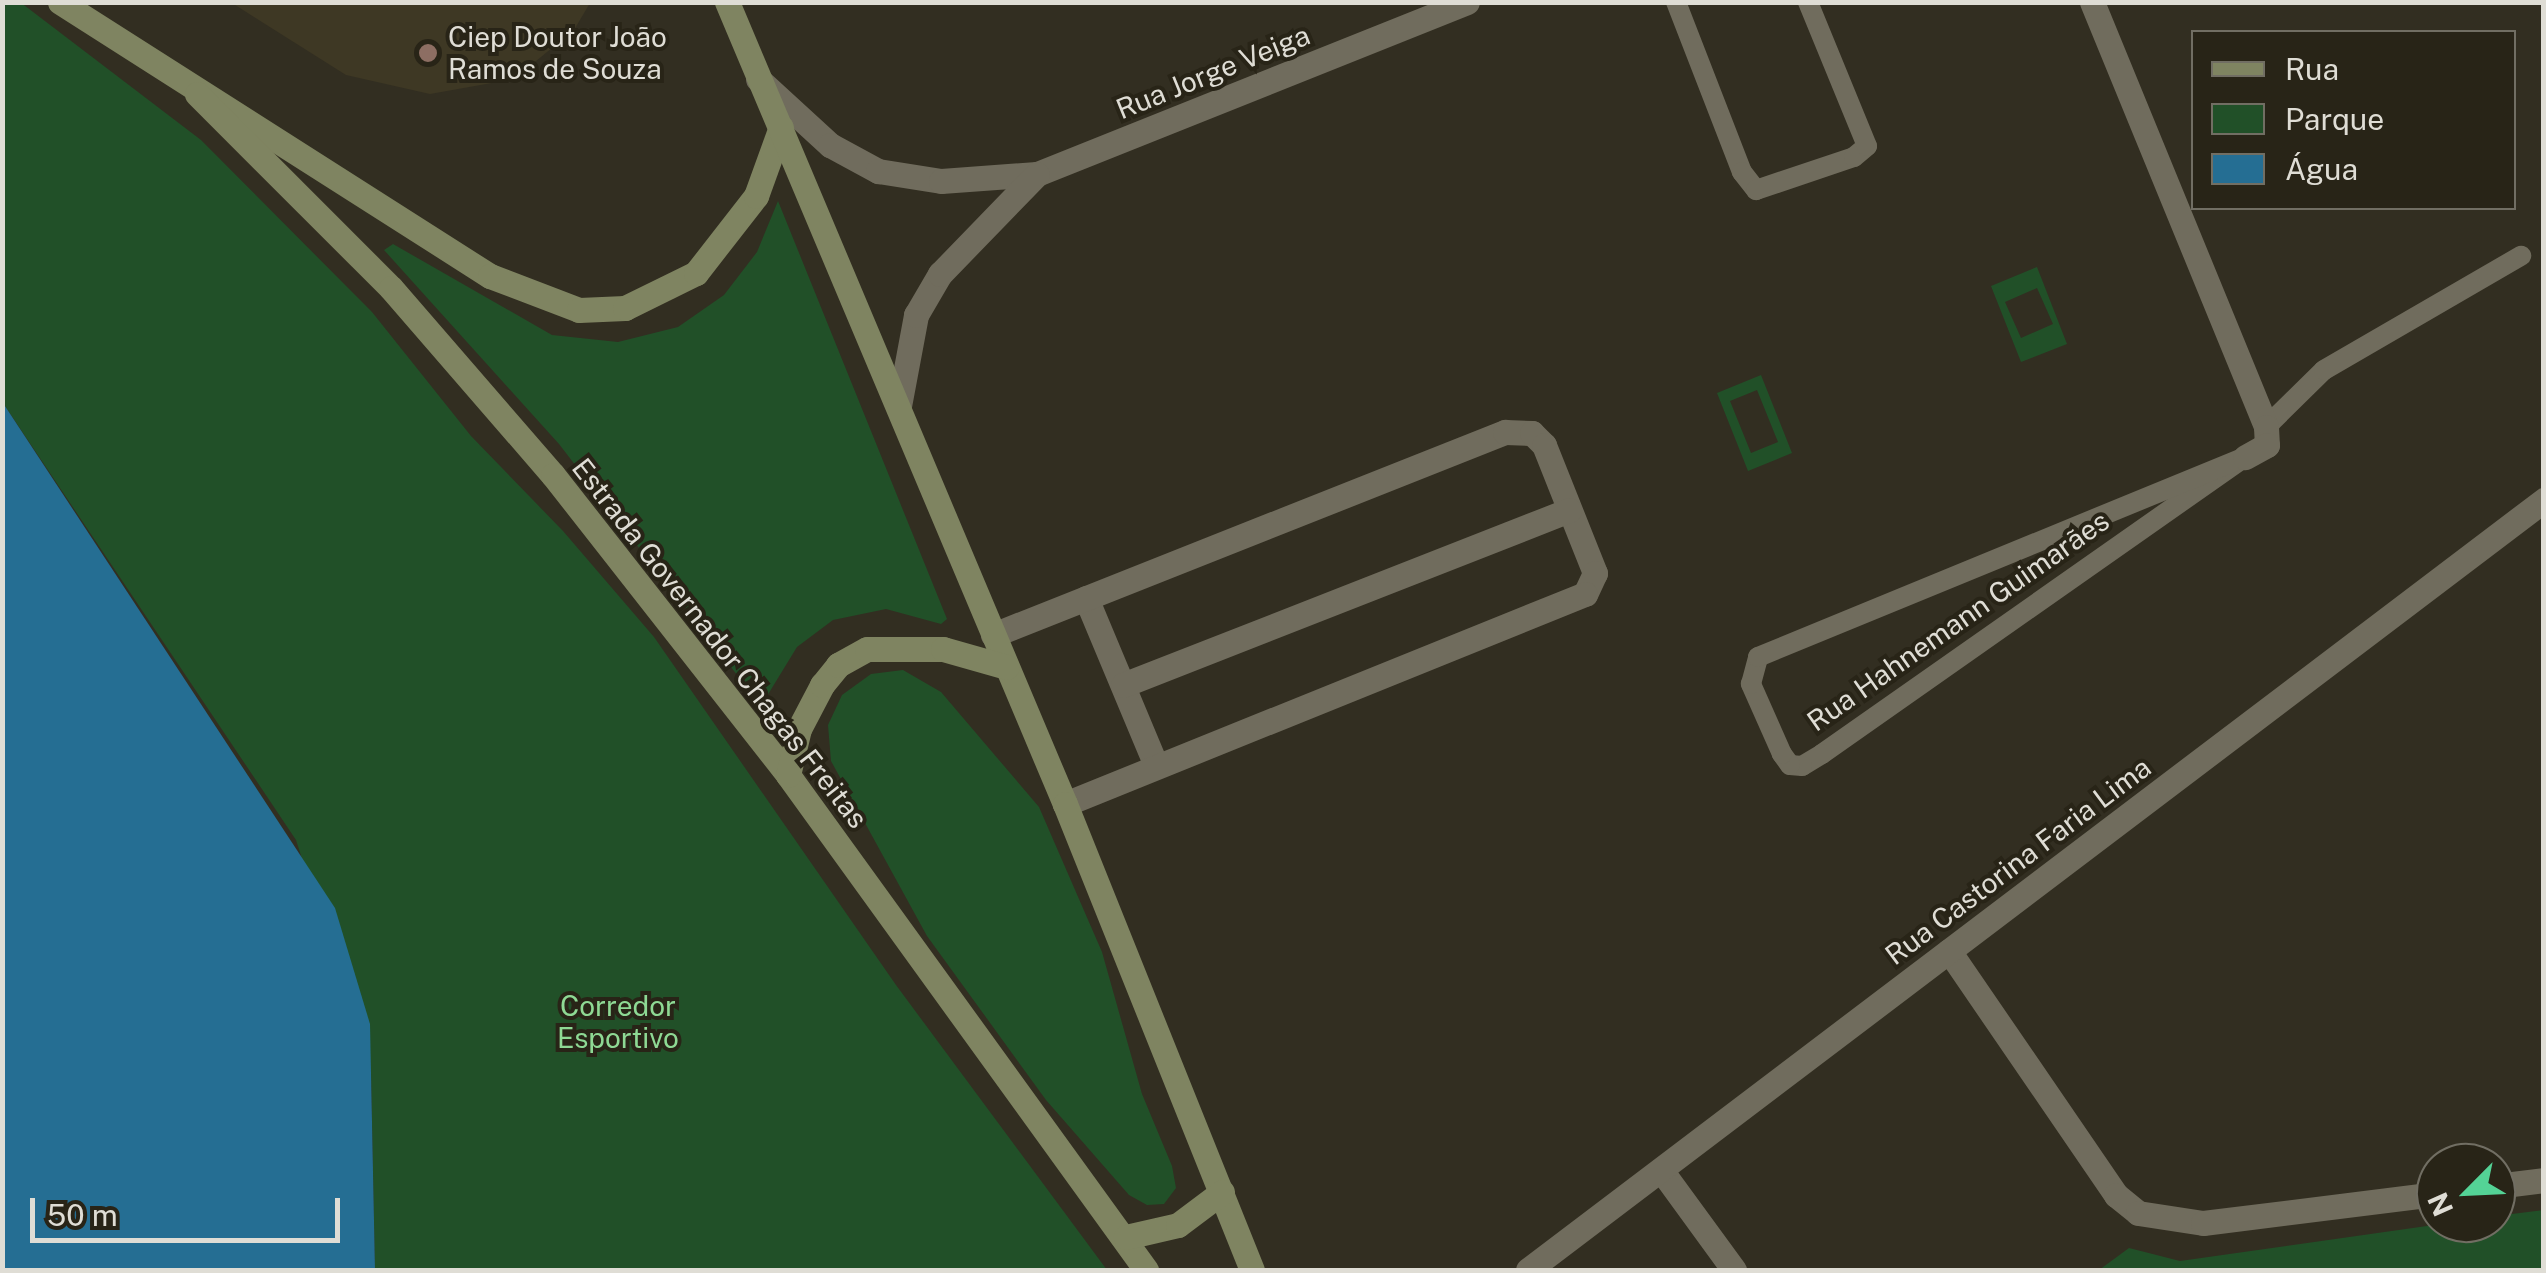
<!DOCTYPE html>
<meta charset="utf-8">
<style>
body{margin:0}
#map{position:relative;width:2546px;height:1273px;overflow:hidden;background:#322e21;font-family:"Public Sans",sans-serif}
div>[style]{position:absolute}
.built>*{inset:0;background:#3e3824}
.green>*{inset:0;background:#215028}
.water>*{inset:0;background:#256e93}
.service>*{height:20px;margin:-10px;padding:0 10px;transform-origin:10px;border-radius:10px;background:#706c5d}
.minor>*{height:25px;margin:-12.5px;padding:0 12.5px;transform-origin:12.5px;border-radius:12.5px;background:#706c5d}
.secondary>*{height:25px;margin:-12.5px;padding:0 12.5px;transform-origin:12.5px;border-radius:12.5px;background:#7f8461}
.dots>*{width:28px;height:28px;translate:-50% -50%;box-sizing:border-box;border:5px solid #282417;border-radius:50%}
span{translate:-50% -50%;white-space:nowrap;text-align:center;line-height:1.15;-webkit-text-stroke:8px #282417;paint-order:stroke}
.poi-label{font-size:28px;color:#dfddd5}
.left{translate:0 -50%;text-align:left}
.street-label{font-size:28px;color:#dfddd5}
.park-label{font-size:28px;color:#8ed994}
.frame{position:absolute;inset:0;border:5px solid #dfddd5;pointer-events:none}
.legend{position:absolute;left:2191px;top:30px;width:325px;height:180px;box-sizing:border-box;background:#282417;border:2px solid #716e63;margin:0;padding:12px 18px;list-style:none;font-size:30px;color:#dfddd5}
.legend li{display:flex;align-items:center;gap:20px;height:50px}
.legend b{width:50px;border:2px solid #716e63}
.north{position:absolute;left:2416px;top:1143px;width:100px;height:100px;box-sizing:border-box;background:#282417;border:2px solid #716e63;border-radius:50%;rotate:246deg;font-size:28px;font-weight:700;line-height:40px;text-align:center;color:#dfddd5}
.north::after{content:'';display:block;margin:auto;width:35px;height:45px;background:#54d396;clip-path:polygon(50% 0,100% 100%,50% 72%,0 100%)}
.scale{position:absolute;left:30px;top:1198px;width:310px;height:45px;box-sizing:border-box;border:5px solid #dfddd5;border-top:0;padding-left:12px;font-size:30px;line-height:35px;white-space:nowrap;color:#dfddd5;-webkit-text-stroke:8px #282417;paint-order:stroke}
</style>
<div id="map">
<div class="built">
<i style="clip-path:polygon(232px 3px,590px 3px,574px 30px,514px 79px,430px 94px,346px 75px)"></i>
</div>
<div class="green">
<i style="clip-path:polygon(20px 2px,201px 140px,372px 312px,471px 436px,563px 531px,654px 637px,896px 985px,1107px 1270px,375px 1270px,371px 1073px,296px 840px,3px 403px,2px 3px)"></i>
<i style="clip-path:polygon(778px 201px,947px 619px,941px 624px,886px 609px,833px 620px,797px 647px,761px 706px,559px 444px,384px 250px,393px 244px,552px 335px,618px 342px,678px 327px,724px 295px,757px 252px)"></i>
<i style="clip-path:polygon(evenodd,2037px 267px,2067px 344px,2021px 362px,1991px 286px,2037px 267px,2037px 288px,2053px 324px,2021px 338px,2005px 302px,2037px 288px)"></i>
<i style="clip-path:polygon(evenodd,1761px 375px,1792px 453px,1748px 471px,1717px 393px,1761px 375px,1757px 390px,1778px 442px,1751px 453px,1730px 401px,1757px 390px)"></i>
<i style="clip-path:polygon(903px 670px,941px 692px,1039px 807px,1102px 952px,1142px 1094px,1172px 1166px,1176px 1188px,1164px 1204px,1147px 1205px,1129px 1195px,1046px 1100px,927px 936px,831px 761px,828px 725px,842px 695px,871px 674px)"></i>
<i style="clip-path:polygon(2543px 1210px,2543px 1270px,2099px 1270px,2129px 1248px,2180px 1261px,2448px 1223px,2496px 1223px,2496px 1216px)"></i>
</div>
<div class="water">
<i style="clip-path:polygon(3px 403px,335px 908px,370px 1024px,375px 1270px,3px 1270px)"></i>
</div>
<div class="service">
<i style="left:1676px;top:2px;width:182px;rotate:68.8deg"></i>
<i style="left:1742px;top:172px;width:23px;rotate:52deg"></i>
<i style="left:1756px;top:190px;width:103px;rotate:-18.6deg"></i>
<i style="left:1854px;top:157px;width:17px;rotate:-40deg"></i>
<i style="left:1867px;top:146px;width:156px;rotate:-112.3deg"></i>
<i style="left:2266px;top:427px;width:81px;rotate:-44.5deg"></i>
<i style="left:2324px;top:370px;width:228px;rotate:-30.1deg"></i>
<i style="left:2245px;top:457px;width:517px;rotate:144.93deg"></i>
<i style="left:1822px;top:754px;width:23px;rotate:149deg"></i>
<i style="left:1802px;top:766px;width:12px;rotate:-175deg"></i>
<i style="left:1790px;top:765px;width:14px;rotate:-126deg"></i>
<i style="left:1782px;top:754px;width:77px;rotate:-113.9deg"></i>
<i style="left:1751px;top:684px;width:28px;rotate:-75deg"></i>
<i style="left:1758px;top:657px;width:526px;rotate:-22.33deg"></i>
</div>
<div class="minor">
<i style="left:2092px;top:2px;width:459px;rotate:67.7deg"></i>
<i style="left:2266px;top:427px;width:18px;rotate:87deg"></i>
<i style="left:2267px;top:445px;width:25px;rotate:151deg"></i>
<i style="left:758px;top:79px;width:98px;rotate:42.5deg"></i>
<i style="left:830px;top:145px;width:55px;rotate:28.4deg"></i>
<i style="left:878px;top:171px;width:64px;rotate:9deg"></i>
<i style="left:941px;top:181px;width:96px;rotate:-4.2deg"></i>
<i style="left:1037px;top:174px;width:463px;rotate:-21.8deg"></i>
<i style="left:899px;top:406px;width:93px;rotate:-79.4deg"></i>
<i style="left:916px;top:315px;width:48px;rotate:-59.7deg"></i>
<i style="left:940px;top:274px;width:139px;rotate:-45.9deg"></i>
<i style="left:1086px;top:598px;width:181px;rotate:67.3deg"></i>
<i style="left:993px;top:635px;width:551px;rotate:-21.63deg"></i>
<i style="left:1505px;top:432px;width:27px;rotate:2deg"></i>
<i style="left:1532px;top:433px;width:17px;rotate:45deg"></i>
<i style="left:1544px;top:445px;width:138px;rotate:68.3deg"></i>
<i style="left:1595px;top:573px;width:23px;rotate:115deg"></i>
<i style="left:1585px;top:594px;width:561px;rotate:158.01deg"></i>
<i style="left:1123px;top:685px;width:479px;rotate:-21.4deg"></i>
<i style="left:1949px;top:951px;width:296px;rotate:55.6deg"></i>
<i style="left:2116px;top:1195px;width:28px;rotate:39deg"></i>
<i style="left:2138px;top:1213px;width:66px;rotate:8.7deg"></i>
<i style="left:2203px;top:1223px;width:235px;rotate:-7.1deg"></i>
<i style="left:1661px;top:1170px;width:124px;rotate:53.9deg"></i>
<i style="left:2496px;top:1186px;width:48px;rotate:-7.1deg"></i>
<i style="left:1528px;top:1270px;width:1275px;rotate:-37.16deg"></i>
</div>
<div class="secondary">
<i style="left:60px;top:2px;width:510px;rotate:32.51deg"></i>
<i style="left:490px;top:276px;width:95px;rotate:20.9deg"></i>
<i style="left:579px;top:310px;width:46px;rotate:-2.5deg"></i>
<i style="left:625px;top:308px;width:79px;rotate:-26.2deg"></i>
<i style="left:696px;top:273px;width:98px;rotate:-52.1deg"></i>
<i style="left:756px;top:196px;width:73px;rotate:-70.1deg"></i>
<i style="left:727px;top:2px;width:870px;rotate:67.15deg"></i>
<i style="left:1065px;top:804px;width:502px;rotate:68.14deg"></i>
<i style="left:197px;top:94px;width:274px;rotate:45deg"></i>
<i style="left:391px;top:288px;width:247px;rotate:49.1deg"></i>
<i style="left:553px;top:475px;width:381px;rotate:51.9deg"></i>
<i style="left:788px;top:775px;width:611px;rotate:54.12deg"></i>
<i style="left:788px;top:775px;width:47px;rotate:-76.6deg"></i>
<i style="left:799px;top:729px;width:50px;rotate:-62.4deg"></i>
<i style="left:822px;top:685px;width:26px;rotate:-51deg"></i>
<i style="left:838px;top:665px;width:33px;rotate:-29deg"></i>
<i style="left:867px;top:649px;width:76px"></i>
<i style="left:943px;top:649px;width:66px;rotate:15.9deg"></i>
<i style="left:1126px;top:1237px;width:53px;rotate:-13deg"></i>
<i style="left:1178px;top:1225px;width:55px;rotate:-36.9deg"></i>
</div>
<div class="dots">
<i style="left:428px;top:53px;background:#8d6e63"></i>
</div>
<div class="poi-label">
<span class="left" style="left:448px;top:53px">Ciep Doutor João<br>Ramos de Souza</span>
</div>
<div class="street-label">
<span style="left:1213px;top:72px;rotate:-22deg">Rua Jorge Veiga</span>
<span style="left:1958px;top:621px;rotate:-35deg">Rua Hahnemann Guimarães</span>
<span style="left:720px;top:643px;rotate:52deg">Estrada Governador Chagas Freitas</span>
<span style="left:2018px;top:861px;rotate:-37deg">Rua Castorina Faria Lima</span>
</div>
<div class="park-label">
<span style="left:618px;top:1022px">Corredor<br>Esportivo</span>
</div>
<div class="frame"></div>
<ul class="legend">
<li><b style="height:12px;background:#7f8461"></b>Rua</li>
<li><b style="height:28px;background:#215028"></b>Parque</li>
<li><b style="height:28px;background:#256e93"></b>Água</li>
</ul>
<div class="north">N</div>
<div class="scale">50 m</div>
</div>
